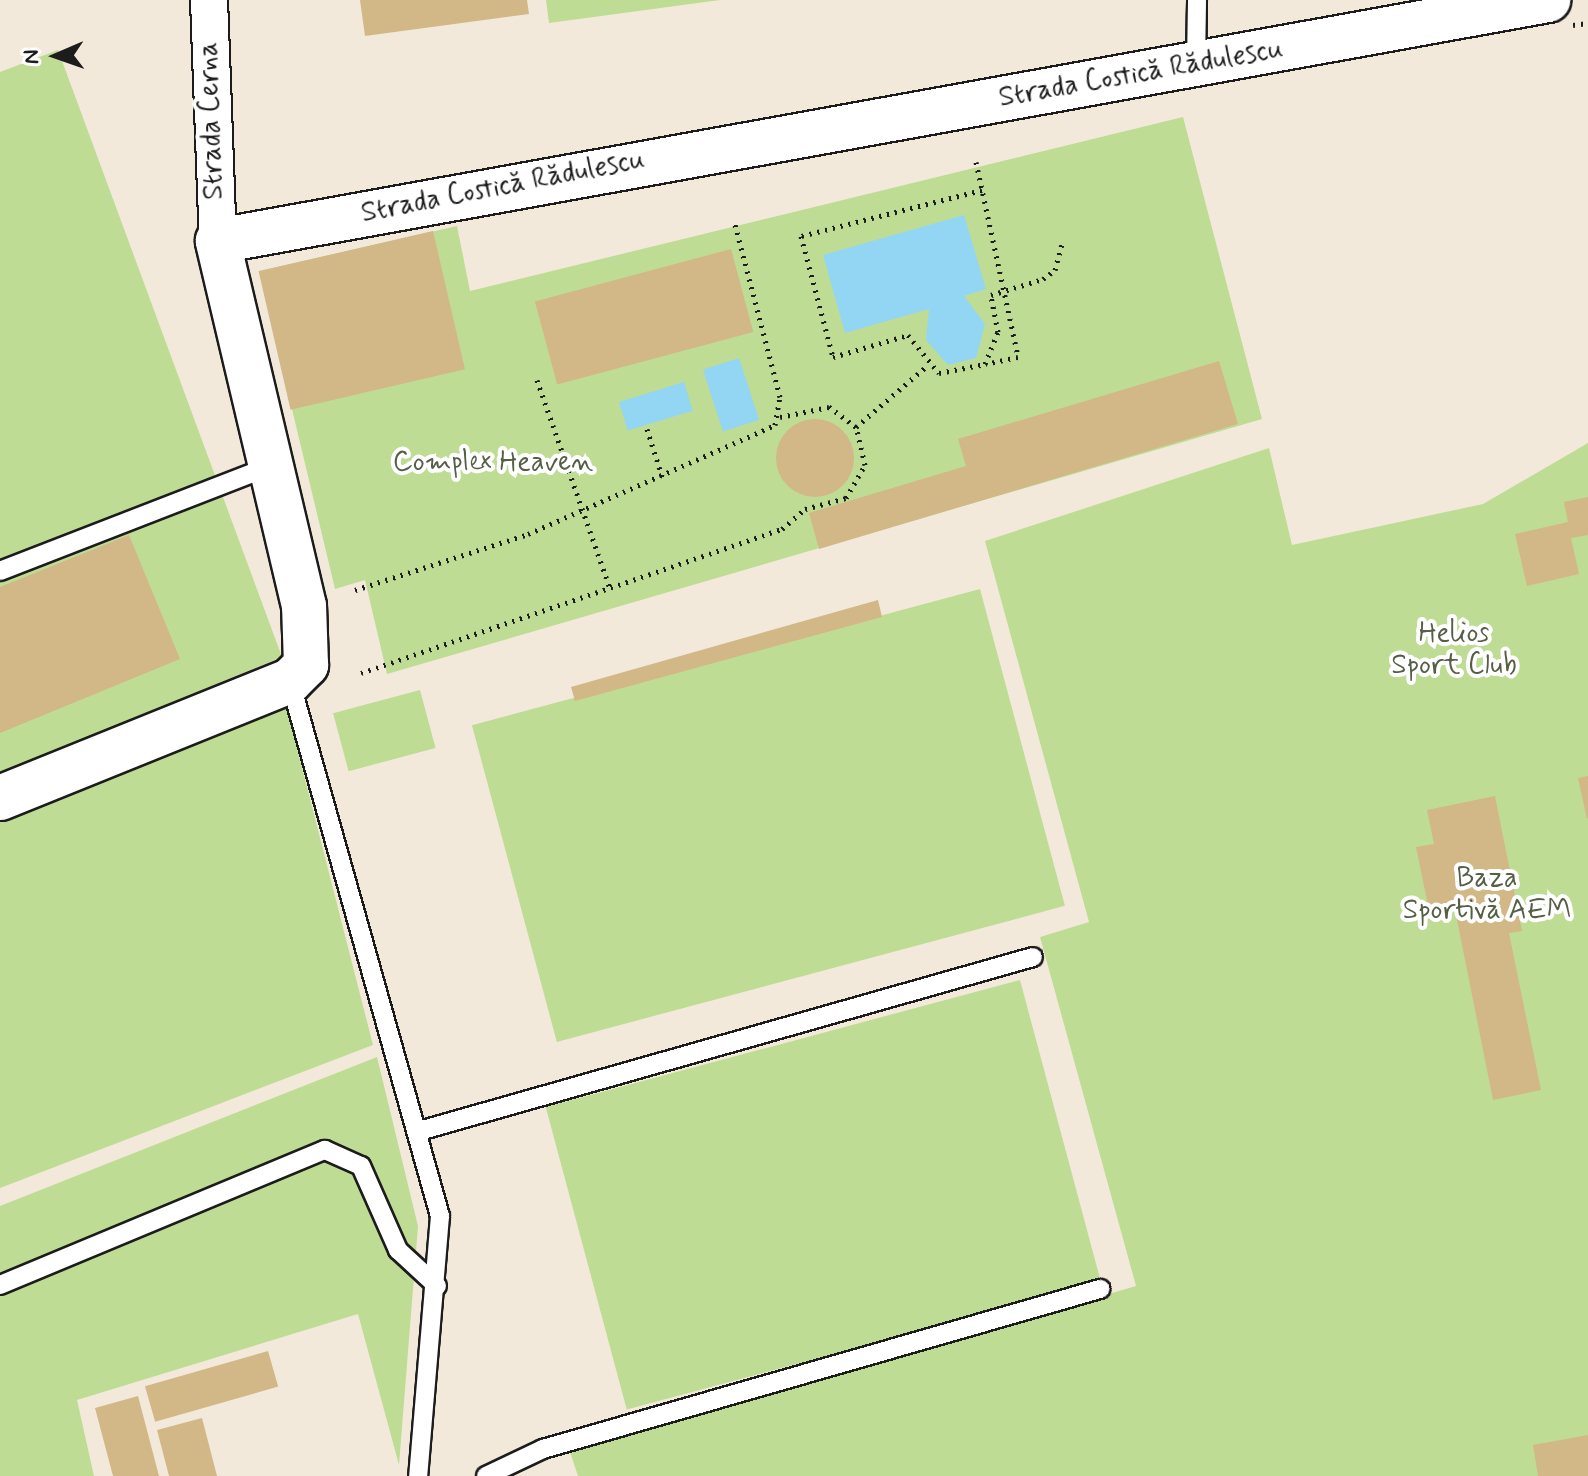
<!DOCTYPE html>
<meta charset="utf-8">
<style>
body{margin:0}
#map{position:relative;width:1588px;height:1476px;overflow:hidden;background:#f2e9db;font-family:Mynerve,sans-serif}
div>[style]{position:absolute}
.green>*{inset:0;background:#bfdc94;transform-origin:0 0}
.water>*{inset:0;background:#92d6f3;transform-origin:0 0}
.building>*{inset:0;background:#d2b787;transform-origin:0 0}
.round{border-radius:50%}
.path>*{height:5px;margin-top:-2.5px;transform-origin:0;background:repeating-linear-gradient(90deg,#1c1c1c 0 2px,transparent 0 8px)}
.roads{filter:drop-shadow(2px 0 #1c1c1c) drop-shadow(-2px 0 #1c1c1c) drop-shadow(0 2px #1c1c1c) drop-shadow(0 -2px #1c1c1c)}
.service>*{height:18px;margin:-9px;padding:0 9px;transform-origin:9px;border-radius:9px;background:#fff}
.minor>*{height:36px;margin:-18px;padding:0 18px;transform-origin:18px;border-radius:18px;background:#fff}
.tertiary>*{height:44px;margin:-22px;padding:0 22px;transform-origin:22px;border-radius:22px;background:#fff}
span{translate:-50% -50%;white-space:nowrap;text-align:center;line-height:1.15;-webkit-text-stroke:8px #fff;paint-order:stroke}
.street-label{font-size:28px;color:#1c1c1c}
.park-label{font-size:28px;color:#555f46}
.north{position:absolute;left:16px;top:16px;width:80px;height:80px;-webkit-text-stroke:6px #fff;paint-order:stroke;rotate:268deg;font-size:22px;font-weight:700;line-height:32px;text-align:center;color:#1c1c1c}
.north::after{content:'';display:block;margin:auto;width:28px;height:36px;background:#1c1c1c;clip-path:polygon(50% 0,100% 100%,50% 72%,0 100%)}
</style>
<div id="map">
<div class="green">
<i style="clip-path:polygon(546px 0,720px 0,549px 23px)"></i>
<i style="clip-path:polygon(58px 50px,282px 657px,0 773px,0 72px)"></i>
<i style="clip-path:polygon(1183px 117px,1262px 419px,387px 674px,365px 580px,335px 589px,259px 271px,457px 226px,470px 291px)"></i>
<i style="clip-path:polygon(1588px 443px,1588px 1476px,578px 1476px,570px 1452px,1136px 1286px,1040px 937px,1089px 922px,985px 541px,1269px 448px,1292px 545px,1483px 504px)"></i>
<i style="left:980px;top:589px;width:328px;height:526px;rotate:75deg"></i>
<i style="left:420px;top:690px;width:60px;height:90px;rotate:75deg"></i>
<i style="clip-path:polygon(285px 701px,373px 1045px,0 1188px,0 810px)"></i>
<i style="left:1020px;top:980px;width:313px;height:491px;rotate:75deg"></i>
<i style="clip-path:polygon(377px 1057px,418px 1226px,399px 1465px,358px 1314px,77px 1400px,94px 1476px,0 1476px,0 1206px)"></i>
</div>
<div class="water">
<i style="clip-path:polygon(964px 215px,986px 289px,964px 296px,985px 324px,976px 358px,948px 365px,926px 340px,929px 309px,845px 333px,823px 255px)"></i>
<i style="left:739px;top:358px;width:65px;height:38px;rotate:72deg"></i>
<i style="left:684px;top:382px;width:30px;height:68px;rotate:73deg"></i>
</div>
<div class="building">
<i style="clip-path:polygon(360px 0,527px 0,529px 14px,365px 36px)"></i>
<i style="left:433px;top:231px;width:142px;height:179px;rotate:77deg"></i>
<i style="left:731px;top:249px;width:86px;height:203px;rotate:75deg"></i>
<i style="clip-path:polygon(1219px 361px,1238px 424px,819px 549px,809px 513px,966px 466px,958px 439px)"></i>
<i class="round" style="left:776px;top:419px;width:78px;height:78px"></i>
<i style="clip-path:polygon(1588px 497px,1588px 535px,1571px 538px,1579px 574px,1527px 586px,1515px 534px,1568px 522px,1564px 502px)"></i>
<i style="clip-path:polygon(129px 535px,180px 659px,0 733px,0 587px)"></i>
<i style="clip-path:polygon(878px 600px,882px 617px,575px 701px,571px 687px)"></i>
<i style="clip-path:polygon(1588px 776px,1588px 818px,1587px 819px,1578px 778px)"></i>
<i style="clip-path:polygon(1495px 796px,1522px 931px,1509px 933px,1541px 1090px,1493px 1100px,1455px 910px,1430px 915px,1416px 847px,1434px 844px,1427px 810px)"></i>
<i style="left:268px;top:1351px;width:37px;height:128px;rotate:74deg"></i>
<i style="clip-path:polygon(138px 1396px,159px 1476px,113px 1476px,95px 1408px)"></i>
<i style="clip-path:polygon(202px 1418px,217px 1476px,169px 1476px,157px 1430px)"></i>
<i style="clip-path:polygon(1588px 1435px,1588px 1476px,1538px 1476px,1533px 1445px)"></i>
</div>
<div class="path">
<i style="left:1573px;top:25px;width:15px;rotate:-8deg"></i>
<i style="left:976px;top:162px;width:199px;rotate:77.8deg"></i>
<i style="left:1018px;top:357px;width:33px;rotate:168deg"></i>
<i style="left:982px;top:190px;width:187px;rotate:165.7deg"></i>
<i style="left:801px;top:236px;width:125px;rotate:75.2deg"></i>
<i style="left:833px;top:357px;width:78px;rotate:-16.3deg"></i>
<i style="left:908px;top:335px;width:49px;rotate:50.8deg"></i>
<i style="left:939px;top:373px;width:47px;rotate:-11.1deg"></i>
<i style="left:985px;top:364px;width:35px;rotate:-68deg"></i>
<i style="left:998px;top:332px;width:38px;rotate:-101deg"></i>
<i style="left:991px;top:295px;width:54px;rotate:-17.1deg"></i>
<i style="left:1043px;top:279px;width:15px;rotate:-37deg"></i>
<i style="left:1055px;top:270px;width:28px;rotate:-75deg"></i>
<i style="left:537px;top:380px;width:220px;rotate:70.7deg"></i>
<i style="left:856px;top:427px;width:95px;rotate:-40.7deg"></i>
<i style="left:647px;top:429px;width:52px;rotate:72.3deg"></i>
<i style="left:355px;top:590px;width:182px;rotate:-17.9deg"></i>
<i style="left:528px;top:534px;width:270px;rotate:-23.8deg"></i>
<i style="left:775px;top:425px;width:28px;rotate:-80deg"></i>
<i style="left:780px;top:397px;width:179px;rotate:-104.6deg"></i>
<i style="left:361px;top:673px;width:445px;rotate:-18.9deg"></i>
<i style="left:782px;top:529px;width:30px;rotate:-41deg"></i>
<i style="left:805px;top:509px;width:42px;rotate:-15deg"></i>
<i style="left:846px;top:498px;width:38px;rotate:-60deg"></i>
<i style="left:865px;top:465px;width:39px;rotate:-103deg"></i>
<i style="left:856px;top:427px;width:34px;rotate:-143deg"></i>
<i style="left:829px;top:407px;width:50px;rotate:168.5deg"></i>
</div>
<div class="roads">
<div class="service">
<i style="left:1196px;top:65px;width:65px;rotate:-89.1deg"></i>
<i style="left:0;top:571px;width:287px;rotate:-21.2deg"></i>
<i style="left:290px;top:681px;width:556px;rotate:74.34deg"></i>
<i style="left:440px;top:1216px;width:261px;rotate:94.8deg"></i>
<i style="left:419px;top:1131px;width:638px;rotate:-15.82deg"></i>
<i style="left:0;top:1285px;width:352px;rotate:-22.6deg"></i>
<i style="left:325px;top:1150px;width:39px;rotate:24deg"></i>
<i style="left:361px;top:1166px;width:92px;rotate:66.2deg"></i>
<i style="left:398px;top:1250px;width:53px;rotate:42.7deg"></i>
<i style="left:486px;top:1476px;width:63px;rotate:-25.3deg"></i>
<i style="left:543px;top:1449px;width:580px;rotate:-16.03deg"></i>
</div>
<div class="minor">
<i style="left:209px;top:0;width:241px;rotate:87.9deg"></i>
</div>
<div class="tertiary">
<i style="left:0;top:798px;width:313px;rotate:-22deg"></i>
<i style="left:290px;top:681px;width:23px;rotate:-45deg"></i>
<i style="left:306px;top:665px;width:59px;rotate:-91.9deg"></i>
<i style="left:304px;top:606px;width:375px;rotate:-103.3deg"></i>
<i style="left:218px;top:241px;width:1352px;rotate:-10.27deg"></i>
</div>
</div>
<div class="street-label">
<span style="left:1141px;top:74px;rotate:-10deg">Strada Costică Rădulescu</span>
<span style="left:212px;top:121px;rotate:-92deg">Strada Cerna</span>
<span style="left:503px;top:187px;rotate:-11deg">Strada Costică Rădulescu</span>
</div>
<div class="park-label">
<span style="left:493px;top:463px">Complex Heaven</span>
<span style="left:1454px;top:650px">Helios<br>Sport Club</span>
<span style="left:1487px;top:895px">Baza<br>Sportivă AEM</span>
</div>
<div class="north">N</div>
</div>
